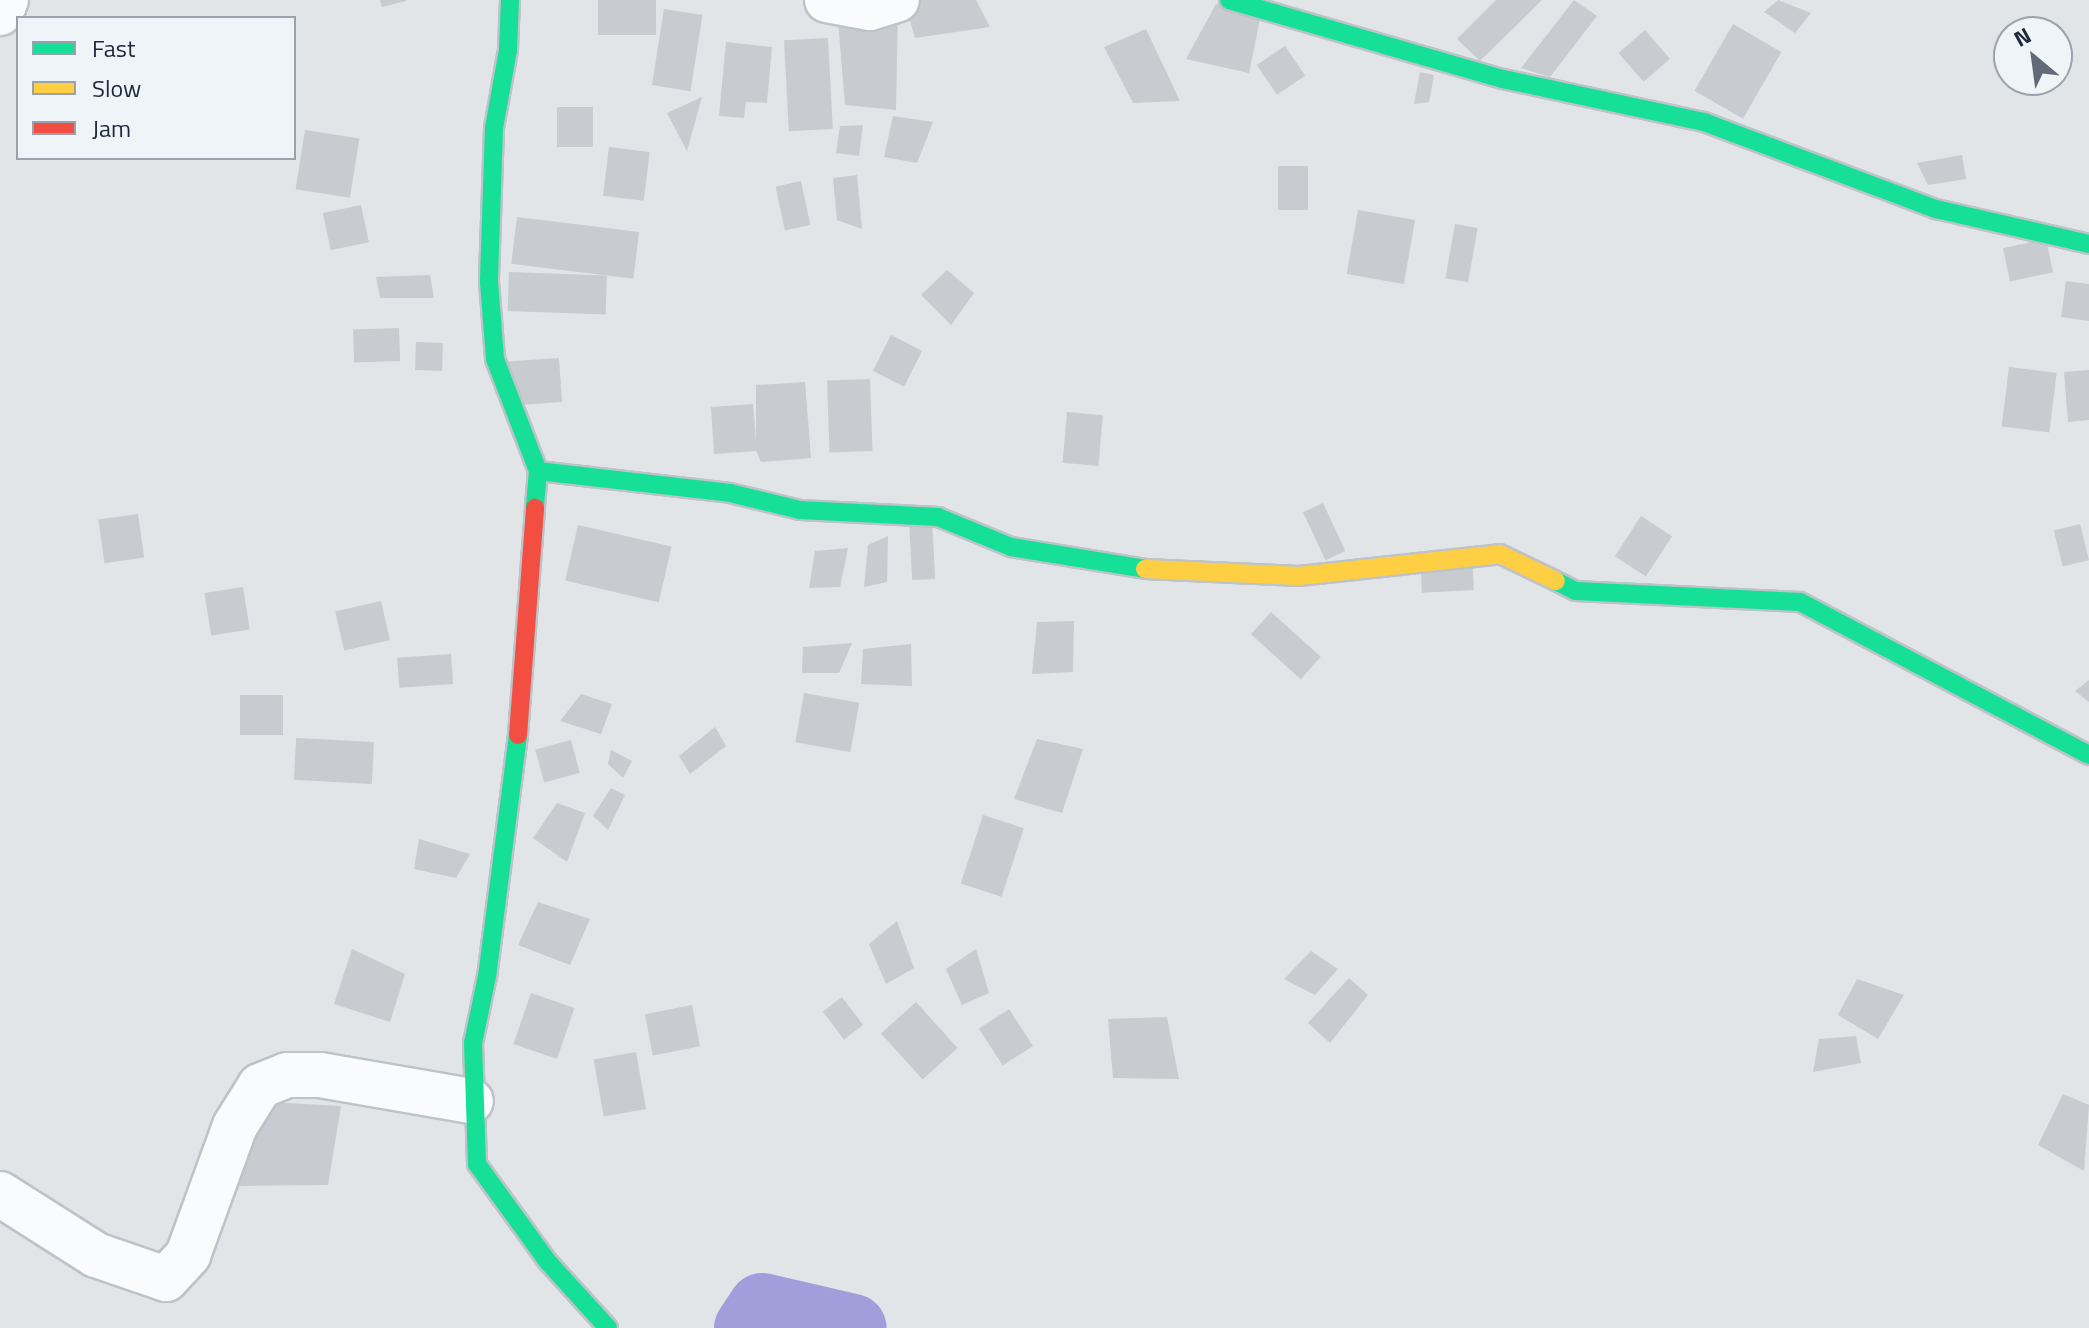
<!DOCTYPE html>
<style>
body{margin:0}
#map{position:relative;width:2089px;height:1328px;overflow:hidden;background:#e1e5e8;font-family:"Titillium Web",sans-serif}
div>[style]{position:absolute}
.river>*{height:68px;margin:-34px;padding:0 34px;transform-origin:34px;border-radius:34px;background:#a19edc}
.building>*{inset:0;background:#c8cbcf;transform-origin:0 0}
.roads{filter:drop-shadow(2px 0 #bdc3c8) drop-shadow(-2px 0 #bdc3c8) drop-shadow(0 2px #bdc3c8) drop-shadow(0 -2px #bdc3c8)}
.street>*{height:44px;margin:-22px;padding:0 22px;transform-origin:22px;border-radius:22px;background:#fafbfc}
.fast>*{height:18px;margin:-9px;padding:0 9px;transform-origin:9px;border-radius:9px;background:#16e098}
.slow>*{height:18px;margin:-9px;padding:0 9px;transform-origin:9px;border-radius:9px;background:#ffcf43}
.jam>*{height:18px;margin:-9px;padding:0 9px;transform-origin:9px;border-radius:9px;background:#f24e42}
span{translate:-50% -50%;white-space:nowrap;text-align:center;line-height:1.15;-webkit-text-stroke:8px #eef4f8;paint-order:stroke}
.legend{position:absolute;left:16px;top:16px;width:280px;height:144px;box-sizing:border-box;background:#eef4f8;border:2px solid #9ba2ad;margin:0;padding:10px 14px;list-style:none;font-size:24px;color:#1e283c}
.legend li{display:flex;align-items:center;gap:16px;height:40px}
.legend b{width:40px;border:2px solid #9ba2ad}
.north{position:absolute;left:1993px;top:16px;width:80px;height:80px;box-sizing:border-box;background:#eef4f8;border:2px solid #9ba2ad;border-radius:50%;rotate:331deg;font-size:22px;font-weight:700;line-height:32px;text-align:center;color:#1e283c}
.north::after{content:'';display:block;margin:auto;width:28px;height:36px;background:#626a78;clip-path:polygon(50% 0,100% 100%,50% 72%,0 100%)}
</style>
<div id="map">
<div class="river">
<i style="left:748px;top:1328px;width:25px;rotate:-56deg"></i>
<i style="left:762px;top:1307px;width:93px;rotate:13deg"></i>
</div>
<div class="building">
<i style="clip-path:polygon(380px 0,406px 0,406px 1px,382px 7px)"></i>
<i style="left:598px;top:0;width:58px;height:35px"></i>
<i style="clip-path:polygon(919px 0,976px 0,990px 27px,915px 38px,905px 3px)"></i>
<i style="clip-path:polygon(1496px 0,1542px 0,1480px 61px,1457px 39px)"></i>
<i style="clip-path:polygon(1574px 0,1597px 16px,1550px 77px,1521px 68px)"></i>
<i style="clip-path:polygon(1778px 0,1811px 13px,1795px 33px,1764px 12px)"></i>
<i style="clip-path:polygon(1216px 4px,1261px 14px,1249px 73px,1186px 59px)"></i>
<i style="clip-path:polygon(898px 8px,896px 110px,845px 105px,838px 21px)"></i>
<i style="left:664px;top:9px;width:39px;height:77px;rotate:9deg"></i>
<i style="left:1733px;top:24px;width:56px;height:77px;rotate:30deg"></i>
<i style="clip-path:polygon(1146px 29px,1180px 101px,1133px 103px,1104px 47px)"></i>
<i style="left:1645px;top:30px;width:38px;height:35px;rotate:49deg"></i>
<i style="left:828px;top:38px;width:91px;height:44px;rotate:87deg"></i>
<i style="clip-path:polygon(726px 42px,772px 47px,767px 103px,746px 102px,744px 118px,719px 116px)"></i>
<i style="left:1285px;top:46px;width:36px;height:34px;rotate:56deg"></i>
<i style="clip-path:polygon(1420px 72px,1434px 75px,1429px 102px,1414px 104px)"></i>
<i style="clip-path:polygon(702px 97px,687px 151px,667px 113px)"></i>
<i style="left:557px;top:107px;width:36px;height:40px"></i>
<i style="clip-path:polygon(893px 116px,933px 122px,917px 163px,884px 157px)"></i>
<i style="clip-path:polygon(863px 125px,859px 156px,836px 153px,840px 126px)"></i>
<i style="left:305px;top:130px;width:55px;height:60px;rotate:9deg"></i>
<i style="left:609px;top:147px;width:41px;height:49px;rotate:7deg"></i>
<i style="clip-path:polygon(1962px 155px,1966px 179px,1928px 185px,1917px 163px)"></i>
<i style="left:1278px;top:166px;width:30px;height:44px"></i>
<i style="clip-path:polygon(857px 175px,862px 229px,837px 220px,833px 178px)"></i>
<i style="left:801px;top:181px;width:45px;height:26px;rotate:78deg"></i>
<i style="left:361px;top:205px;width:38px;height:39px;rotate:78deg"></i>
<i style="left:1358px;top:210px;width:58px;height:65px;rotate:10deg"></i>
<i style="left:517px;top:217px;width:123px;height:47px;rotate:7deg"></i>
<i style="left:1455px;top:224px;width:23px;height:55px;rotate:10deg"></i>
<i style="left:2046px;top:239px;width:34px;height:44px;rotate:78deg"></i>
<i style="clip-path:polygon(947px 270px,974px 293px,951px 325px,921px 295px)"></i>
<i style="left:509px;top:272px;width:98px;height:39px;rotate:2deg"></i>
<i style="clip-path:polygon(430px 275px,434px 298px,380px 298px,376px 277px)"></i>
<i style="clip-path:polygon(2066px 281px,2089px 284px,2089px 321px,2061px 317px)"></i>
<i style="left:399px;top:328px;width:33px;height:46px;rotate:88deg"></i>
<i style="left:891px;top:335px;width:35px;height:40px;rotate:27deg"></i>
<i style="left:416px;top:342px;width:27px;height:28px;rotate:2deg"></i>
<i style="left:559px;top:358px;width:44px;height:57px;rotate:86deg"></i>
<i style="left:2009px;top:367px;width:48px;height:60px;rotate:7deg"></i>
<i style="clip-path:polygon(2089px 370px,2089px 420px,2068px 422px,2064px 372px)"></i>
<i style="left:870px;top:379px;width:72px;height:43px;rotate:88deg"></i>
<i style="clip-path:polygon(805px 382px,811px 458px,761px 462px,756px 451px,714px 454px,711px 407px,753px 404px,756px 441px,756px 385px)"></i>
<i style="left:1067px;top:412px;width:36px;height:51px;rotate:5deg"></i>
<i style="left:1323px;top:503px;width:53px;height:22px;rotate:65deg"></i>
<i style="left:138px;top:514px;width:44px;height:40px;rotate:82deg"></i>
<i style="left:1641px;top:516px;width:37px;height:48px;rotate:33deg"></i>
<i style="left:932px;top:520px;width:59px;height:23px;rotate:87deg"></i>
<i style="left:2080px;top:524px;width:37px;height:27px;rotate:76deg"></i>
<i style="left:578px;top:525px;width:96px;height:57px;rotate:13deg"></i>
<i style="clip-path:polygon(888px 536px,887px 582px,864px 587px,868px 545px)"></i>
<i style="clip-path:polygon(848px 548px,840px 587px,809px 588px,815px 551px)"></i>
<i style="left:1472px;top:554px;width:36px;height:52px;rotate:87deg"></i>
<i style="left:243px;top:587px;width:43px;height:39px;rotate:81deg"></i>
<i style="left:381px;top:601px;width:40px;height:47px;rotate:77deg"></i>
<i style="left:1271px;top:612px;width:67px;height:30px;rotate:42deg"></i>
<i style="clip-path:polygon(1074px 621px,1073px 672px,1032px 674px,1037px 622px)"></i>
<i style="clip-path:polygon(852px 643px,839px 673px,802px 673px,803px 647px)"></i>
<i style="clip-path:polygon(911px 644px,912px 686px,861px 684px,863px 649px)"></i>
<i style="left:451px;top:654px;width:30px;height:54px;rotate:86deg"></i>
<i style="clip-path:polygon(2089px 680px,2089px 702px,2075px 691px)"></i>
<i style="left:804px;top:693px;width:56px;height:50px;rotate:10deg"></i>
<i style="clip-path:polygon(581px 694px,612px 704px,601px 734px,560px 721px)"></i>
<i style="left:240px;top:695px;width:43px;height:40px"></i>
<i style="clip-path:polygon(715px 727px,726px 746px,690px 774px,679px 756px)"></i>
<i style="clip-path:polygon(1037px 739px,1083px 749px,1062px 813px,1014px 799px)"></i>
<i style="left:571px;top:740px;width:34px;height:37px;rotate:75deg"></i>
<i style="left:374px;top:742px;width:42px;height:78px;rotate:93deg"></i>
<i style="clip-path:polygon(611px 750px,632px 761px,623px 778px,608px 764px)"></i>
<i style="clip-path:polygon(611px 788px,625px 795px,608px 830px,593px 816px)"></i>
<i style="clip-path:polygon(557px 803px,585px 813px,567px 862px,533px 838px)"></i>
<i style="left:983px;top:815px;width:43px;height:72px;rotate:18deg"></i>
<i style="clip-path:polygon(419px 839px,470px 854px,456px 878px,414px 869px)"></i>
<i style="clip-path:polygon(538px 902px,590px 919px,570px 965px,518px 945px)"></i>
<i style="clip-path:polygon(897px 921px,914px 968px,886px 984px,869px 944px)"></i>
<i style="clip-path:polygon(352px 949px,405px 974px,390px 1022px,334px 1004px)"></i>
<i style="clip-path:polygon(976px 949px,989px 993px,962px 1005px,946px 969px)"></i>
<i style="clip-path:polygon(1311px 951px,1338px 969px,1315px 995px,1284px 979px)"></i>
<i style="clip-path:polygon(1349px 978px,1368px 995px,1330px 1043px,1308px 1023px)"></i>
<i style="clip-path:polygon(1857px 979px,1904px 995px,1878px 1039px,1838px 1015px)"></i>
<i style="left:531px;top:993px;width:46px;height:54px;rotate:19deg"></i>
<i style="left:842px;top:997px;width:35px;height:24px;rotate:53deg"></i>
<i style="left:916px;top:1002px;width:62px;height:47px;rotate:48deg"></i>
<i style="left:692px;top:1005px;width:42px;height:48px;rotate:79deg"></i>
<i style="left:1009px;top:1009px;width:44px;height:36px;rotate:57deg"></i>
<i style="clip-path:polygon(1167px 1017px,1179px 1079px,1113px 1078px,1108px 1019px)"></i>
<i style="clip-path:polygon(1856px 1036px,1861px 1063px,1813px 1072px,1819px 1039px)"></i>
<i style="left:636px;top:1052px;width:58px;height:43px;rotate:80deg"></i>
<i style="clip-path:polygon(2063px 1094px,2089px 1105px,2084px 1171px,2038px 1145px)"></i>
<i style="clip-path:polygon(269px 1102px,341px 1106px,328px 1185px,235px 1186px)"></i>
</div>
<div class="roads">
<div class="street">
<i style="left:827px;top:0;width:44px;rotate:10.5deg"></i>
<i style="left:870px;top:8px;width:28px;rotate:-17deg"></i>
<i style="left:0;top:13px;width:14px;rotate:-65deg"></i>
<i style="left:0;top:1194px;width:114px;rotate:32.4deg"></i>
<i style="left:96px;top:1255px;width:74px;rotate:18.9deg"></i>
<i style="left:166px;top:1279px;width:33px;rotate:-47deg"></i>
<i style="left:188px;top:1255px;width:137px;rotate:-70deg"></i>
<i style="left:235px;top:1126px;width:47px;rotate:-58deg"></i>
<i style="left:260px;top:1086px;width:29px;rotate:-22deg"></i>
<i style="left:287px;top:1075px;width:33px"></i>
<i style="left:320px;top:1075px;width:153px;rotate:9.8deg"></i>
</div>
<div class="fast">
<i style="left:510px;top:0;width:50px;rotate:92.3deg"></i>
<i style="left:508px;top:50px;width:79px;rotate:100.2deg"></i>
<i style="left:494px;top:128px;width:154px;rotate:91.9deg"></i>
<i style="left:489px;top:282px;width:77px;rotate:85.5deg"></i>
<i style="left:495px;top:359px;width:120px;rotate:69deg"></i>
<i style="left:538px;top:471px;width:37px;rotate:95deg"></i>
<i style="left:1229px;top:0;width:285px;rotate:16.1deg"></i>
<i style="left:1503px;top:79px;width:206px;rotate:12.1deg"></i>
<i style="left:1704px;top:122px;width:248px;rotate:20.6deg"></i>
<i style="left:1936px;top:209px;width:157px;rotate:12.9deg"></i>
<i style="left:538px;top:471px;width:193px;rotate:6.5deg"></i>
<i style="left:730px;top:493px;width:72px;rotate:13.7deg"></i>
<i style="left:800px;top:510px;width:138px;rotate:2.9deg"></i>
<i style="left:938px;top:517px;width:79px;rotate:22.3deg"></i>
<i style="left:1011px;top:547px;width:136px;rotate:9.3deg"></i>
<i style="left:1556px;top:581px;width:22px;rotate:27deg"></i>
<i style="left:1576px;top:591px;width:224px;rotate:2.8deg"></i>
<i style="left:1800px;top:602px;width:327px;rotate:27.9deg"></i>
<i style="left:518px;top:735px;width:243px;rotate:97.3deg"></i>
<i style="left:487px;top:976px;width:68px;rotate:101.8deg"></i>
<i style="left:473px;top:1043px;width:121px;rotate:88.1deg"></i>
<i style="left:477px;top:1164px;width:121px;rotate:54.1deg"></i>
<i style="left:548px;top:1262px;width:89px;rotate:47.7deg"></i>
</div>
<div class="slow">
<i style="left:1145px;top:569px;width:154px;rotate:2.6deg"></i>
<i style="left:1299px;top:576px;width:202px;rotate:-6.2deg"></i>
<i style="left:1500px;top:554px;width:62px;rotate:25.7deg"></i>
</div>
<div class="jam">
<i style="left:518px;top:735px;width:228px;rotate:-85.7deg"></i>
</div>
</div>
<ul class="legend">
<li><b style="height:10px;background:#16e098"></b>Fast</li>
<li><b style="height:10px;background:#ffcf43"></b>Slow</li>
<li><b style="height:10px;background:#f24e42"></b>Jam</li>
</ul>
<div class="north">N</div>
</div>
